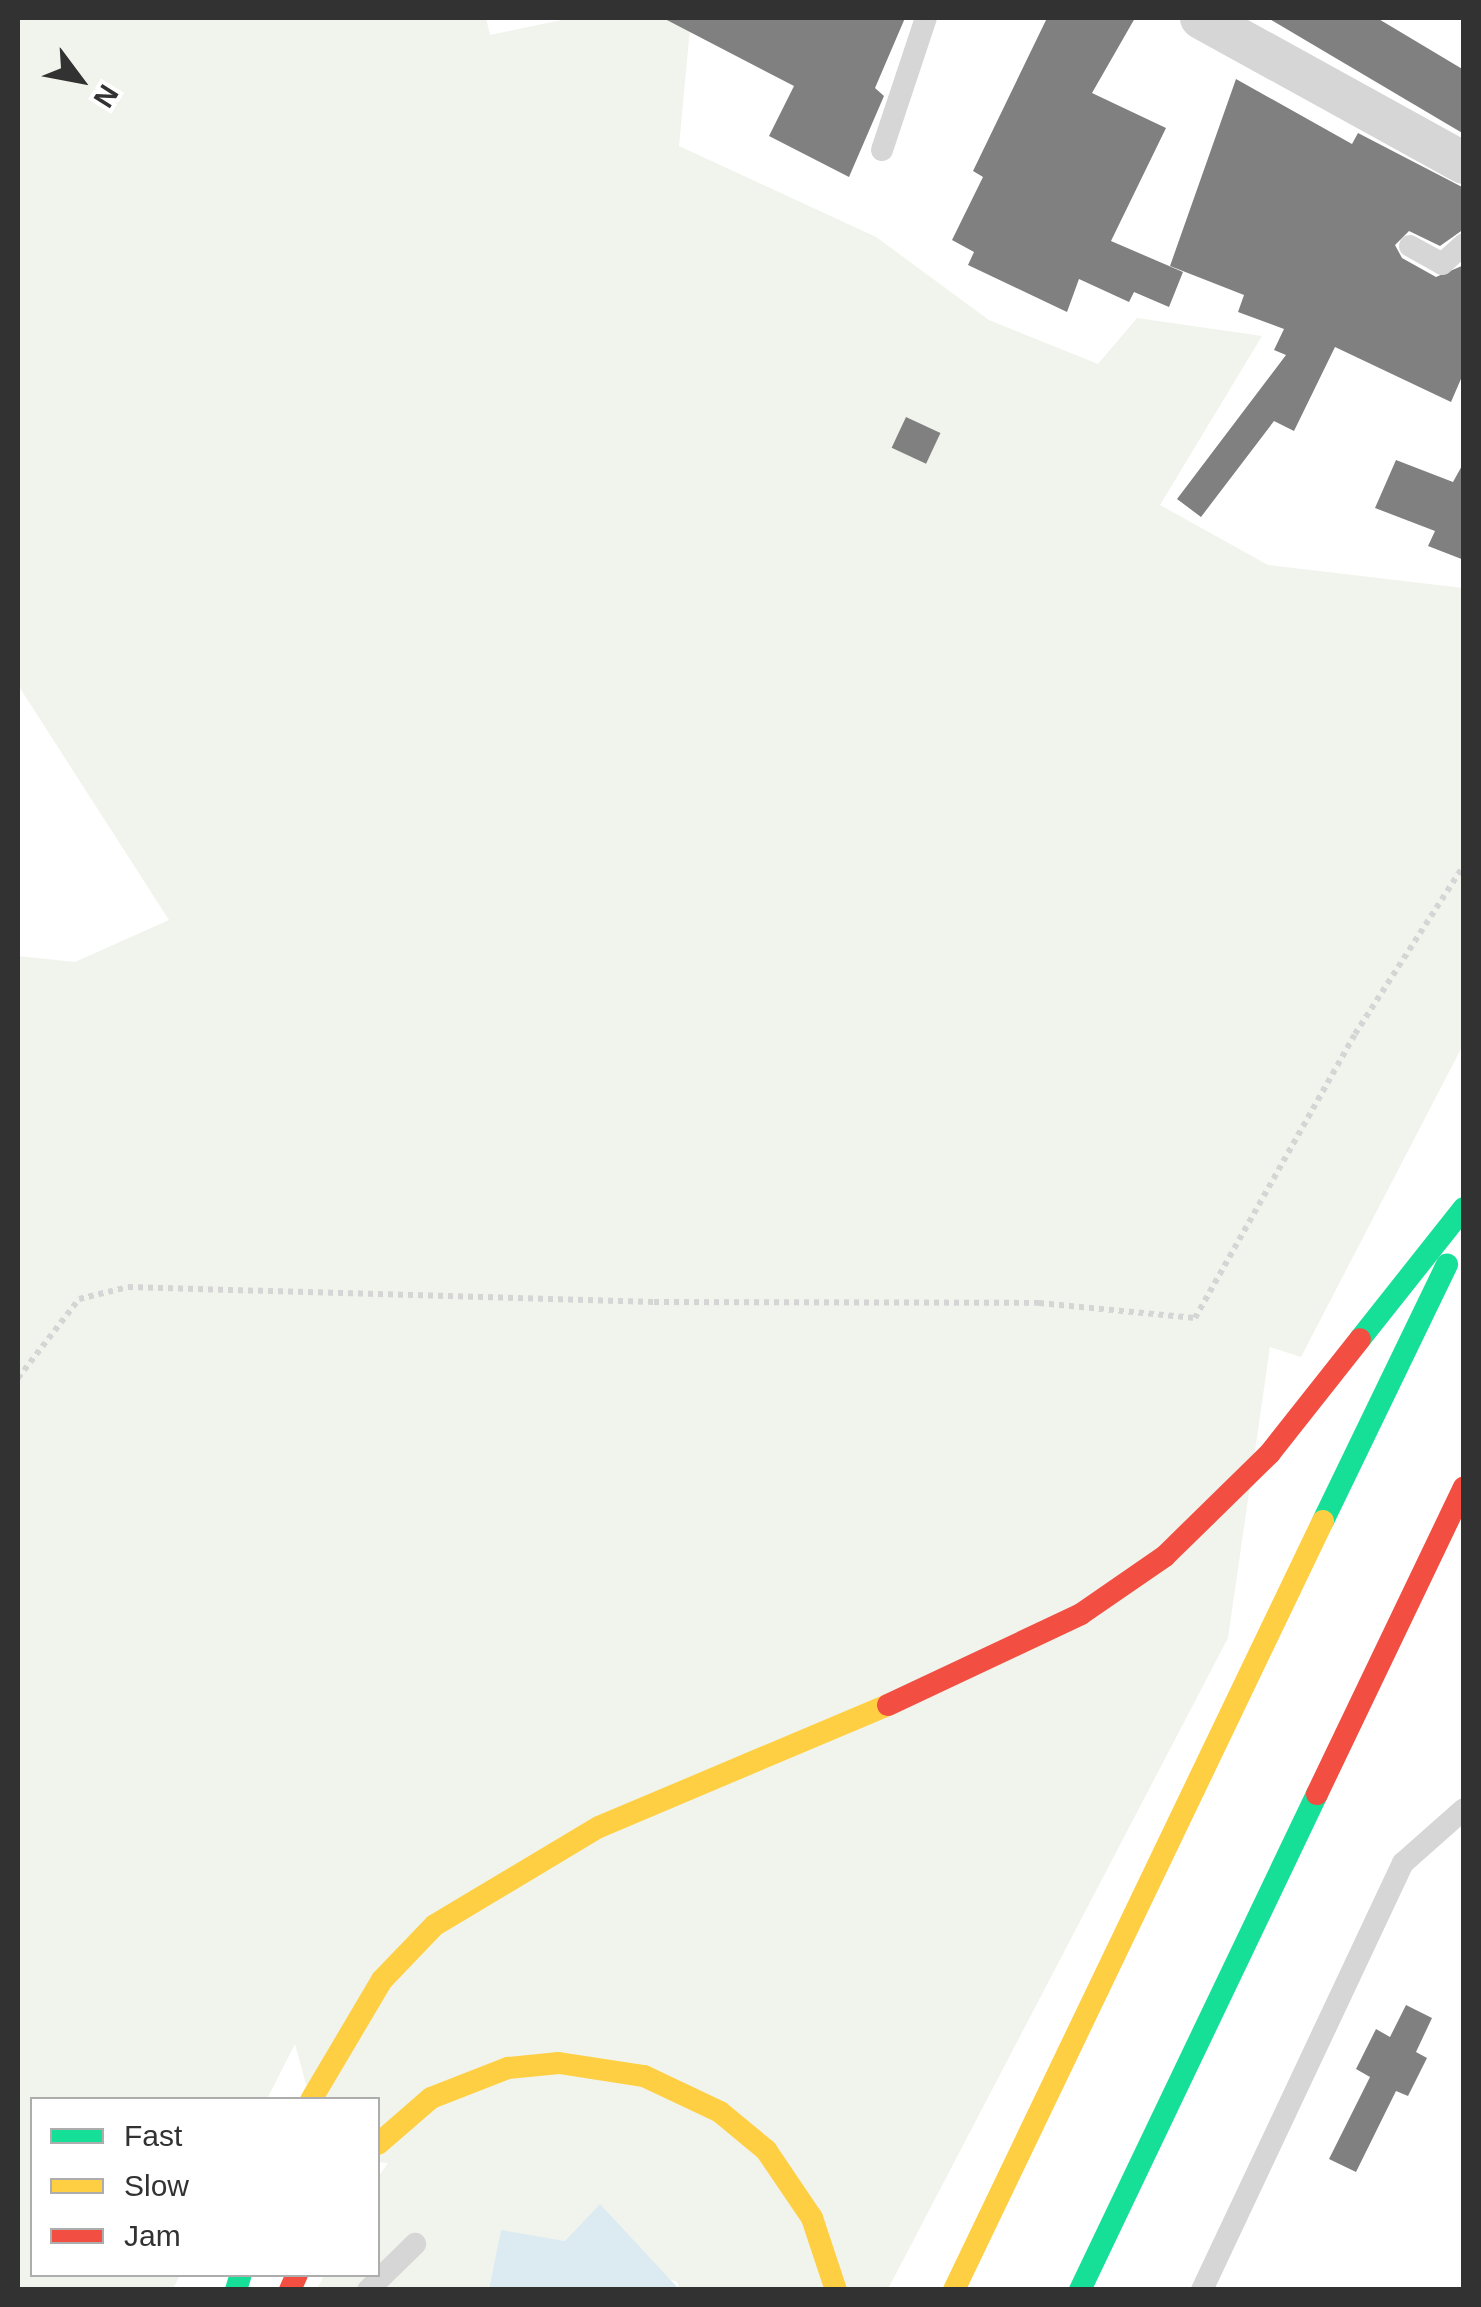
<!DOCTYPE html>
<style>
body{margin:0}
#map{position:relative;width:1481px;height:2307px;overflow:hidden;background:#fff;font-family:Helvetica,sans-serif}
div>[style]{position:absolute}
.green>*{inset:0;background:#f1f4ec}
.water>*{inset:0;background:#dcebf2}
.building>*{inset:0;background:#808080;transform-origin:0 0}
.path>*{height:6px;margin-top:-3px;transform-origin:0;background:repeating-linear-gradient(90deg,#d5d5d5 0 5px,transparent 0 10px)}
.lane>*{height:22px;margin:-11px;padding:0 11px;transform-origin:11px;border-radius:11px;background:#d6d6d6}
.street>*{height:42px;margin:-21px;padding:0 21px;transform-origin:21px;border-radius:21px;background:#d6d6d6}
.fast>*{height:22px;margin:-11px;padding:0 11px;transform-origin:11px;border-radius:11px;background:#16e098}
.slow>*{height:22px;margin:-11px;padding:0 11px;transform-origin:11px;border-radius:11px;background:#ffcf43}
.jam>*{height:22px;margin:-11px;padding:0 11px;transform-origin:11px;border-radius:11px;background:#f24e42}
span{translate:-50% -50%;white-space:nowrap;text-align:center;line-height:1.15;-webkit-text-stroke:10px #fff;paint-order:stroke}
.frame{position:absolute;inset:0;border:20px solid #323232;pointer-events:none}
.legend{position:absolute;left:30px;top:2097px;width:350px;height:180px;box-sizing:border-box;background:#fff;border:2px solid #adadad;margin:0;padding:12px 18px;list-style:none;font-size:30px;color:#323232}
.legend li{display:flex;align-items:center;gap:20px;height:50px}
.legend b{width:50px;border:2px solid #adadad}
.north{position:absolute;left:30px;top:30px;width:100px;height:100px;-webkit-text-stroke:8px #fff;paint-order:stroke;rotate:122deg;font-size:28px;font-weight:700;line-height:40px;text-align:center;color:#323232}
.north::after{content:'';display:block;margin:auto;width:35px;height:45px;background:#323232;clip-path:polygon(50% 0,100% 100%,50% 72%,0 100%)}
</style>
<div id="map">
<div class="green">
<i style="clip-path:polygon(18px 18px,486px 18px,490px 35px,571px 18px,691px 18px,679px 146px,876px 237px,989px 320px,1098px 364px,1137px 318px,1262px 336px,1160px 505px,1268px 565px,1463px 588px,1463px 1045px,1301px 1357px,1270px 1347px,1228px 1638px,888px 2289px,679px 2289px,677px 2282px,565px 2241px,501px 2231px,489px 2289px,317px 2289px,324px 2275px,378px 2274px,378px 2177px,388px 2163px,378px 2162px,378px 2100px,310px 2099px,295px 2044px,267px 2099px,32px 2100px,32px 2274px,180px 2275px,173px 2289px,18px 2289px,18px 956px,75px 962px,169px 920px,18px 685px)"></i>
</div>
<div class="water">
<i style="clip-path:polygon(600px 2204px,679px 2289px,489px 2289px,501px 2230px,565px 2241px)"></i>
</div>
<div class="building">
<i style="clip-path:polygon(663px 18px,905px 18px,875px 88px,884px 96px,849px 177px,769px 136px,794px 86px)"></i>
<i style="clip-path:polygon(1047px 18px,1135px 18px,1092px 93px,1166px 128px,1111px 241px,1183px 272px,1169px 307px,1134px 292px,1129px 302px,1079px 279px,1067px 312px,968px 265px,974px 252px,952px 240px,983px 177px,973px 171px)"></i>
<i style="clip-path:polygon(1268px 18px,1377px 18px,1464px 70px,1464px 134px)"></i>
<i style="clip-path:polygon(1236px 79px,1352px 144px,1358px 133px,1464px 188px,1464px 229px,1440px 246px,1409px 231px,1395px 245px,1402px 258px,1436px 277px,1464px 265px,1464px 372px,1451px 402px,1335px 347px,1294px 431px,1274px 421px,1201px 517px,1177px 499px,1286px 355px,1274px 350px,1284px 329px,1238px 312px,1244px 295px,1170px 266px)"></i>
<i style="left:906px;top:417px;width:38px;height:34px;rotate:25deg"></i>
<i style="clip-path:polygon(1396px 460px,1453px 482px,1464px 462px,1464px 560px,1428px 546px,1435px 531px,1375px 508px)"></i>
<i style="clip-path:polygon(1406px 2005px,1432px 2018px,1416px 2052px,1427px 2058px,1408px 2096px,1396px 2091px,1356px 2172px,1329px 2159px,1370px 2077px,1356px 2069px,1376px 2029px,1390px 2037px)"></i>
</div>
<div class="path">
<i style="left:18px;top:1378px;width:100px;rotate:-52.3deg"></i>
<i style="left:79px;top:1299px;width:50px;rotate:-13.8deg"></i>
<i style="left:128px;top:1287px;width:526px;rotate:1.63deg"></i>
<i style="left:654px;top:1302px;width:385px;rotate:0.1deg"></i>
<i style="left:1039px;top:1303px;width:157px;rotate:5.5deg"></i>
<i style="left:1195px;top:1318px;width:326px;rotate:-60.6deg"></i>
<i style="left:1355px;top:1034px;width:201px;rotate:-57.2deg"></i>
</div>
<div class="lane">
<i style="left:882px;top:150px;width:139px;rotate:-71.6deg"></i>
<i style="left:1410px;top:246px;width:37px;rotate:29deg"></i>
<i style="left:1442px;top:264px;width:30px;rotate:-42deg"></i>
<i style="left:368px;top:2290px;width:66px;rotate:-44.4deg"></i>
<i style="left:1202px;top:2290px;width:472px;rotate:-64.8deg"></i>
<i style="left:1403px;top:1863px;width:81px;rotate:-41.5deg"></i>
</div>
<div class="street">
<i style="left:1201px;top:18px;width:300px;rotate:28.9deg"></i>
</div>
<div class="fast">
<i style="left:1360px;top:1339px;width:167px;rotate:-51.6deg"></i>
<i style="left:1323px;top:1521px;width:285px;rotate:-64.2deg"></i>
<i style="left:236px;top:2290px;width:17px;rotate:-73deg"></i>
<i style="left:1080px;top:2290px;width:550px;rotate:-64.46deg"></i>
</div>
<div class="slow">
<i style="left:311px;top:2100px;width:139px;rotate:-59.4deg"></i>
<i style="left:382px;top:1980px;width:76px;rotate:-46.1deg"></i>
<i style="left:435px;top:1925px;width:191px;rotate:-30.9deg"></i>
<i style="left:599px;top:1827px;width:314px;rotate:-22.9deg"></i>
<i style="left:378px;top:2144px;width:70px;rotate:-41deg"></i>
<i style="left:431px;top:2098px;width:83px;rotate:-21.3deg"></i>
<i style="left:508px;top:2068px;width:51px;rotate:-5.6deg"></i>
<i style="left:559px;top:2063px;width:86px;rotate:8.7deg"></i>
<i style="left:644px;top:2076px;width:84px;rotate:25.3deg"></i>
<i style="left:720px;top:2112px;width:60px;rotate:39.6deg"></i>
<i style="left:766px;top:2150px;width:82px;rotate:55.9deg"></i>
<i style="left:812px;top:2218px;width:76px;rotate:71.6deg"></i>
<i style="left:954px;top:2290px;width:853px;rotate:-64.37deg"></i>
</div>
<div class="jam">
<i style="left:888px;top:1705px;width:213px;rotate:-25.2deg"></i>
<i style="left:1081px;top:1614px;width:102px;rotate:-34.6deg"></i>
<i style="left:1165px;top:1556px;width:147px;rotate:-44.4deg"></i>
<i style="left:1270px;top:1453px;width:145px;rotate:-51.7deg"></i>
<i style="left:1317px;top:1794px;width:340px;rotate:-64.4deg"></i>
<i style="left:290px;top:2290px;width:17px;rotate:-66deg"></i>
</div>
<div class="frame"></div>
<ul class="legend">
<li><b style="height:12px;background:#16e098"></b>Fast</li>
<li><b style="height:12px;background:#ffcf43"></b>Slow</li>
<li><b style="height:12px;background:#f24e42"></b>Jam</li>
</ul>
<div class="north">N</div>
</div>
